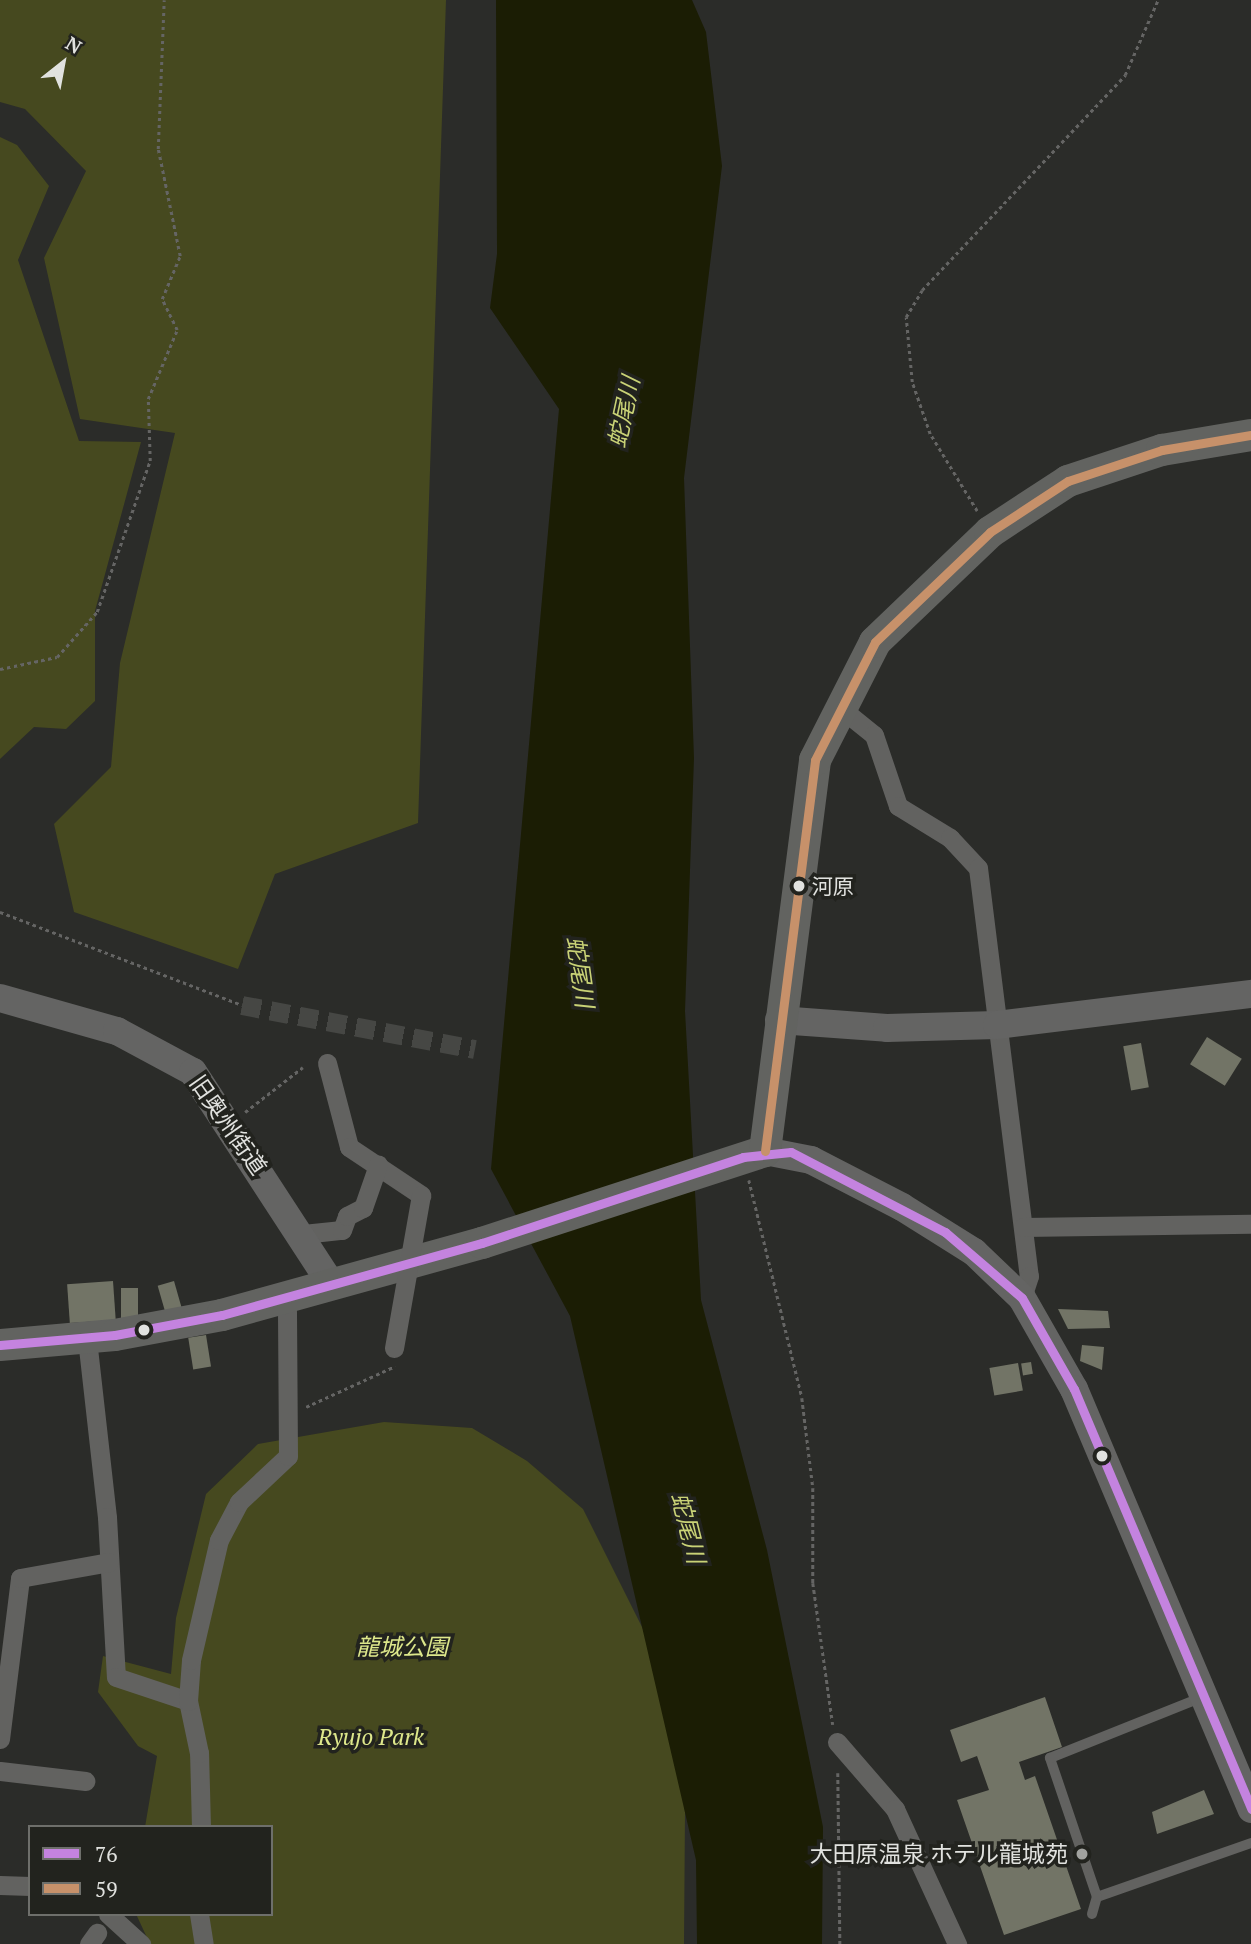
<!DOCTYPE html>
<meta charset="utf-8">
<style>
body{margin:0}
#map{position:relative;width:1251px;height:1944px;overflow:hidden;background:#2b2c29;font-family:"PT Serif","Noto Sans JP",serif}
div>[style]{position:absolute}
.green>*{inset:0;background:#46491f}
.water>*{inset:0;background:#1b1d04}
.building>*{inset:0;background:#727466;transform-origin:0 0}
.street-tunnel>*{height:19px;margin-top:-9.5px;transform-origin:0;background:repeating-linear-gradient(90deg,#464744 0 19px,transparent 0 29px)}
.path>*{height:2.5px;margin-top:-1.25px;transform-origin:0;background:repeating-linear-gradient(90deg,#656564 0 3.5px,transparent 0 7px)}
.lane>*{height:10px;margin:-5px;padding:0 5px;transform-origin:5px;border-radius:5px;background:#626260}
.street>*{height:19px;margin:-9.5px;padding:0 9.5px;transform-origin:9.5px;border-radius:9.5px;background:#626260}
.secondary>*{height:28px;margin:-14px;padding:0 14px;transform-origin:14px;border-radius:14px;background:#646463}
.primary>*{height:32px;margin:-16px;padding:0 16px;transform-origin:16px;border-radius:16px;background:#626360}
.street-bridge>*{height:19px;margin:-9.5px;padding:0 9.5px;transform-origin:9.5px;border-radius:9.5px;background:#626260}
.bus-1>*{height:9px;margin:-4.5px;padding:0 4.5px;transform-origin:4.5px;border-radius:4.5px;background:#c483df}
.bus-2>*{height:9px;margin:-4.5px;padding:0 4.5px;transform-origin:4.5px;border-radius:4.5px;background:#c7916a}
.dots>*{width:19px;height:19px;translate:-50% -50%;box-sizing:border-box;border:4px solid #22231e;border-radius:50%}
span{translate:-50% -50%;white-space:nowrap;text-align:center;line-height:1.15;-webkit-text-stroke:7px #22231e;paint-order:stroke}
.bus-label{font-size:21px;color:#e1e2df}
.left{translate:0 -50%;text-align:left}
.street-label{font-size:23px;color:#e1e2df}
.park-label{font-size:23px;color:#dde78b;font-style:italic}
.poi-label{font-size:23px;color:#e1e2df}
.right{translate:-100% -50%;text-align:right}
.water-label{font-size:24px;color:#c9d276;font-style:italic}
.legend{position:absolute;left:28px;top:1825px;width:245px;height:91px;box-sizing:border-box;background:#22231e;border:2px solid #6e6f6b;margin:0;padding:9px 12px;list-style:none;font-size:21px;color:#e1e2df}
.legend li{display:flex;align-items:center;gap:14px;height:35px}
.legend b{width:35px;border:2px solid #6e6f6b}
.north{position:absolute;left:28px;top:28px;width:70px;height:70px;-webkit-text-stroke:5px #22231e;paint-order:stroke;rotate:31deg;font-size:19px;font-weight:700;line-height:28px;text-align:center;color:#e1e2df}
.north::after{content:'';display:block;margin:auto;width:24px;height:32px;background:#e1e2df;clip-path:polygon(50% 0,100% 100%,50% 72%,0 100%)}
</style>
<div id="map">
<div class="green">
<i style="clip-path:polygon(0 0,446px 0,418px 823px,275px 874px,238px 969px,74px 912px,54px 824px,111px 767px,120px 663px,175px 433px,80px 419px,44px 258px,86px 171px,25px 109px,0 102px)"></i>
<i style="clip-path:polygon(0 137px,17px 145px,49px 186px,18px 260px,79px 441px,141px 442px,95px 611px,95px 701px,66px 729px,34px 727px,0 759px)"></i>
<i style="clip-path:polygon(384px 1422px,472px 1428px,527px 1461px,583px 1509px,673px 1689px,685px 1812px,684px 1944px,150px 1944px,136px 1914px,271px 1914px,271px 1827px,145px 1827px,157px 1756px,138px 1746px,98px 1692px,103px 1656px,171px 1674px,176px 1618px,206px 1494px,258px 1444px)"></i>
</div>
<div class="water">
<i style="clip-path:polygon(496px 0,692px 0,706px 32px,722px 166px,684px 478px,694px 758px,685px 1011px,701px 1300px,767px 1550px,823px 1827px,822px 1944px,697px 1944px,696px 1860px,570px 1316px,491px 1169px,559px 409px,490px 308px,497px 254px)"></i>
</div>
<div class="building">
<i style="left:1207px;top:1037px;width:41px;height:32px;rotate:32deg"></i>
<i style="left:1141px;top:1043px;width:45px;height:18px;rotate:80deg"></i>
<i style="left:113px;top:1281px;width:39px;height:46px;rotate:86deg"></i>
<i style="left:174px;top:1281px;width:29px;height:17px;rotate:74deg"></i>
<i style="left:121px;top:1288px;width:17px;height:32px"></i>
<i style="clip-path:polygon(1058px 1309px,1108px 1311px,1110px 1328px,1068px 1329px)"></i>
<i style="left:206px;top:1335px;width:32px;height:18px;rotate:81deg"></i>
<i style="clip-path:polygon(1082px 1345px,1104px 1347px,1102px 1370px,1080px 1361px)"></i>
<i style="left:1031px;top:1362px;width:12px;height:10px;rotate:81deg"></i>
<i style="left:1018px;top:1363px;width:28px;height:29px;rotate:80deg"></i>
<i style="clip-path:polygon(1045px 1697px,1062px 1747px,1019px 1762px,1025px 1780px,1035px 1776px,1081px 1909px,1004px 1935px,957px 1800px,989px 1790px,977px 1756px,961px 1762px,950px 1730px)"></i>
<i style="clip-path:polygon(1204px 1790px,1214px 1814px,1157px 1834px,1152px 1812px)"></i>
</div>
<div class="street-tunnel">
<i style="left:242px;top:1005px;width:237px;rotate:10.7deg"></i>
</div>
<div class="path">
<i style="left:977px;top:511px;width:90px;rotate:-121.4deg"></i>
<i style="left:930px;top:434px;width:55px;rotate:-109.1deg"></i>
<i style="left:912px;top:382px;width:65px;rotate:-95.3deg"></i>
<i style="left:906px;top:317px;width:31px;rotate:-59deg"></i>
<i style="left:922px;top:290px;width:296px;rotate:-46.6deg"></i>
<i style="left:1125px;top:75px;width:82px;rotate:-66.3deg"></i>
<i style="left:0;top:669px;width:58px;rotate:-11.9deg"></i>
<i style="left:57px;top:657px;width:60px;rotate:-48.4deg"></i>
<i style="left:97px;top:612px;width:160px;rotate:-70.7deg"></i>
<i style="left:150px;top:461px;width:62px;rotate:-91.8deg"></i>
<i style="left:148px;top:399px;width:75px;rotate:-67.2deg"></i>
<i style="left:177px;top:330px;width:34px;rotate:-116deg"></i>
<i style="left:162px;top:299px;width:47px;rotate:-67.3deg"></i>
<i style="left:180px;top:256px;width:109px;rotate:-101.6deg"></i>
<i style="left:158px;top:149px;width:149px;rotate:-87.7deg"></i>
<i style="left:0;top:912px;width:259px;rotate:21deg"></i>
<i style="left:245px;top:1112px;width:73px;rotate:-37.8deg"></i>
<i style="left:749px;top:1180px;width:224px;rotate:76.3deg"></i>
<i style="left:802px;top:1398px;width:91px;rotate:83deg"></i>
<i style="left:813px;top:1488px;width:95px;rotate:90deg"></i>
<i style="left:813px;top:1583px;width:143px;rotate:82deg"></i>
<i style="left:306px;top:1407px;width:98px;rotate:-24.7deg"></i>
<i style="left:838px;top:1773px;width:171px;rotate:89.3deg"></i>
</div>
<div class="lane">
<i style="left:1097px;top:1897px;width:163px;rotate:-19.3deg"></i>
<i style="left:1092px;top:1914px;width:18px;rotate:-74deg"></i>
<i style="left:1097px;top:1897px;width:147px;rotate:-108.7deg"></i>
<i style="left:1050px;top:1758px;width:162px;rotate:-21.8deg"></i>
</div>
<div class="street">
<i style="left:838px;top:706px;width:46px;rotate:38.9deg"></i>
<i style="left:874px;top:735px;width:75px;rotate:71.3deg"></i>
<i style="left:898px;top:806px;width:61px;rotate:31.6deg"></i>
<i style="left:950px;top:838px;width:41px;rotate:47deg"></i>
<i style="left:978px;top:868px;width:411px;rotate:82.9deg"></i>
<i style="left:1029px;top:1276px;width:23px;rotate:108deg"></i>
<i style="left:327px;top:1063px;width:87px;rotate:75.3deg"></i>
<i style="left:349px;top:1147px;width:87px;rotate:33.7deg"></i>
<i style="left:1023px;top:1227px;width:228px;rotate:-0.8deg"></i>
<i style="left:303px;top:1234px;width:39px;rotate:-6deg"></i>
<i style="left:342px;top:1230px;width:15px;rotate:-70deg"></i>
<i style="left:347px;top:1216px;width:18px;rotate:-27deg"></i>
<i style="left:363px;top:1208px;width:46px;rotate:-70.8deg"></i>
<i style="left:87px;top:1339px;width:179px;rotate:83.6deg"></i>
<i style="left:107px;top:1517px;width:160px;rotate:86.8deg"></i>
<i style="left:116px;top:1677px;width:76px;rotate:18.4deg"></i>
<i style="left:0;top:1739px;width:162px;rotate:-82.9deg"></i>
<i style="left:20px;top:1578px;width:90px;rotate:-10.2deg"></i>
<i style="left:837px;top:1742px;width:89px;rotate:49.1deg"></i>
<i style="left:895px;top:1809px;width:149px;rotate:65.3deg"></i>
<i style="left:0;top:1771px;width:86px;rotate:6.7deg"></i>
<i style="left:201px;top:1827px;width:74px;rotate:-91.5deg"></i>
<i style="left:199px;top:1753px;width:53px;rotate:-101.9deg"></i>
<i style="left:188px;top:1701px;width:41px;rotate:-85.8deg"></i>
<i style="left:191px;top:1660px;width:123px;rotate:-76.9deg"></i>
<i style="left:219px;top:1540px;width:43px;rotate:-62.2deg"></i>
<i style="left:239px;top:1502px;width:67px;rotate:-43.2deg"></i>
<i style="left:288px;top:1456px;width:159px;rotate:-90.4deg"></i>
<i style="left:0;top:1885px;width:30px;rotate:2deg"></i>
<i style="left:108px;top:1914px;width:45px;rotate:42.3deg"></i>
<i style="left:199px;top:1914px;width:30px;rotate:81deg"></i>
<i style="left:89px;top:1944px;width:14px;rotate:-54deg"></i>
</div>
<div class="secondary">
<i style="left:0;top:998px;width:122px;rotate:15.8deg"></i>
<i style="left:117px;top:1031px;width:86px;rotate:28.3deg"></i>
<i style="left:193px;top:1072px;width:251px;rotate:56.9deg"></i>
<i style="left:779px;top:1020px;width:108px;rotate:4.2deg"></i>
<i style="left:887px;top:1028px;width:110px;rotate:-1.6deg"></i>
<i style="left:997px;top:1025px;width:256px;rotate:-7deg"></i>
<i style="left:765px;top:1151px;width:47px;rotate:11.1deg"></i>
<i style="left:811px;top:1160px;width:102px;rotate:27.3deg"></i>
<i style="left:902px;top:1207px;width:85px;rotate:32deg"></i>
<i style="left:974px;top:1252px;width:66px;rotate:43.8deg"></i>
<i style="left:1022px;top:1298px;width:105px;rotate:60.3deg"></i>
<i style="left:1074px;top:1389px;width:456px;rotate:67.1deg"></i>
</div>
<div class="primary">
<i style="left:0;top:1345px;width:115px;rotate:-5deg"></i>
<i style="left:115px;top:1335px;width:109px;rotate:-10.6deg"></i>
<i style="left:222px;top:1315px;width:270px;rotate:-15.5deg"></i>
<i style="left:482px;top:1243px;width:298px;rotate:-18deg"></i>
<i style="left:765px;top:1151px;width:394px;rotate:-82.7deg"></i>
<i style="left:815px;top:760px;width:132px;rotate:-63deg"></i>
<i style="left:875px;top:642px;width:159px;rotate:-43.7deg"></i>
<i style="left:990px;top:532px;width:93px;rotate:-33.2deg"></i>
<i style="left:1068px;top:481px;width:99px;rotate:-18.3deg"></i>
<i style="left:1162px;top:450px;width:90px;rotate:-9.6deg"></i>
</div>
<div class="street-bridge">
<i style="left:394px;top:1348px;width:155px;rotate:-80deg"></i>
</div>
<div class="bus-1">
<i style="left:0;top:1345px;width:115px;rotate:-5deg"></i>
<i style="left:115px;top:1335px;width:109px;rotate:-10.6deg"></i>
<i style="left:222px;top:1315px;width:270px;rotate:-15.5deg"></i>
<i style="left:482px;top:1243px;width:275px;rotate:-18.2deg"></i>
<i style="left:743px;top:1157px;width:48px;rotate:-5.9deg"></i>
<i style="left:791px;top:1152px;width:174px;rotate:27.5deg"></i>
<i style="left:945px;top:1232px;width:101px;rotate:40.6deg"></i>
<i style="left:1022px;top:1298px;width:105px;rotate:60.3deg"></i>
<i style="left:1074px;top:1389px;width:456px;rotate:67.1deg"></i>
</div>
<div class="bus-2">
<i style="left:765px;top:1151px;width:394px;rotate:-82.7deg"></i>
<i style="left:815px;top:760px;width:132px;rotate:-63deg"></i>
<i style="left:875px;top:642px;width:159px;rotate:-43.7deg"></i>
<i style="left:990px;top:532px;width:93px;rotate:-33.2deg"></i>
<i style="left:1068px;top:481px;width:99px;rotate:-18.3deg"></i>
<i style="left:1162px;top:450px;width:90px;rotate:-9.6deg"></i>
</div>
<div class="dots">
<i style="left:799px;top:886px;background:#e1e2df"></i>
<i style="left:144px;top:1330px;background:#e1e2df"></i>
<i style="left:1102px;top:1456px;background:#e1e2df"></i>
<i style="left:1082px;top:1854px;background:#a1a29f"></i>
</div>
<div class="bus-label">
<span class="left" style="left:812px;top:886px">河原</span>
</div>
<div class="street-label">
<span style="left:228px;top:1125px;rotate:55deg">旧奥州街道</span>
</div>
<div class="park-label">
<span style="left:402px;top:1647px">龍城公園</span>
<span style="left:371px;top:1737px">Ryujo Park</span>
</div>
<div class="poi-label">
<span class="right" style="left:1068px;top:1854px">大田原温泉 ホテル龍城苑</span>
</div>
<div class="water-label">
<span style="left:624px;top:412px;rotate:-78deg">蛇尾川</span>
<span style="left:580px;top:972px;rotate:82deg">蛇尾川</span>
<span style="left:688px;top:1528px;rotate:76deg">蛇尾川</span>
</div>
<ul class="legend">
<li><b style="height:9px;background:#c483df"></b>76</li>
<li><b style="height:9px;background:#c7916a"></b>59</li>
</ul>
<div class="north">N</div>
</div>
